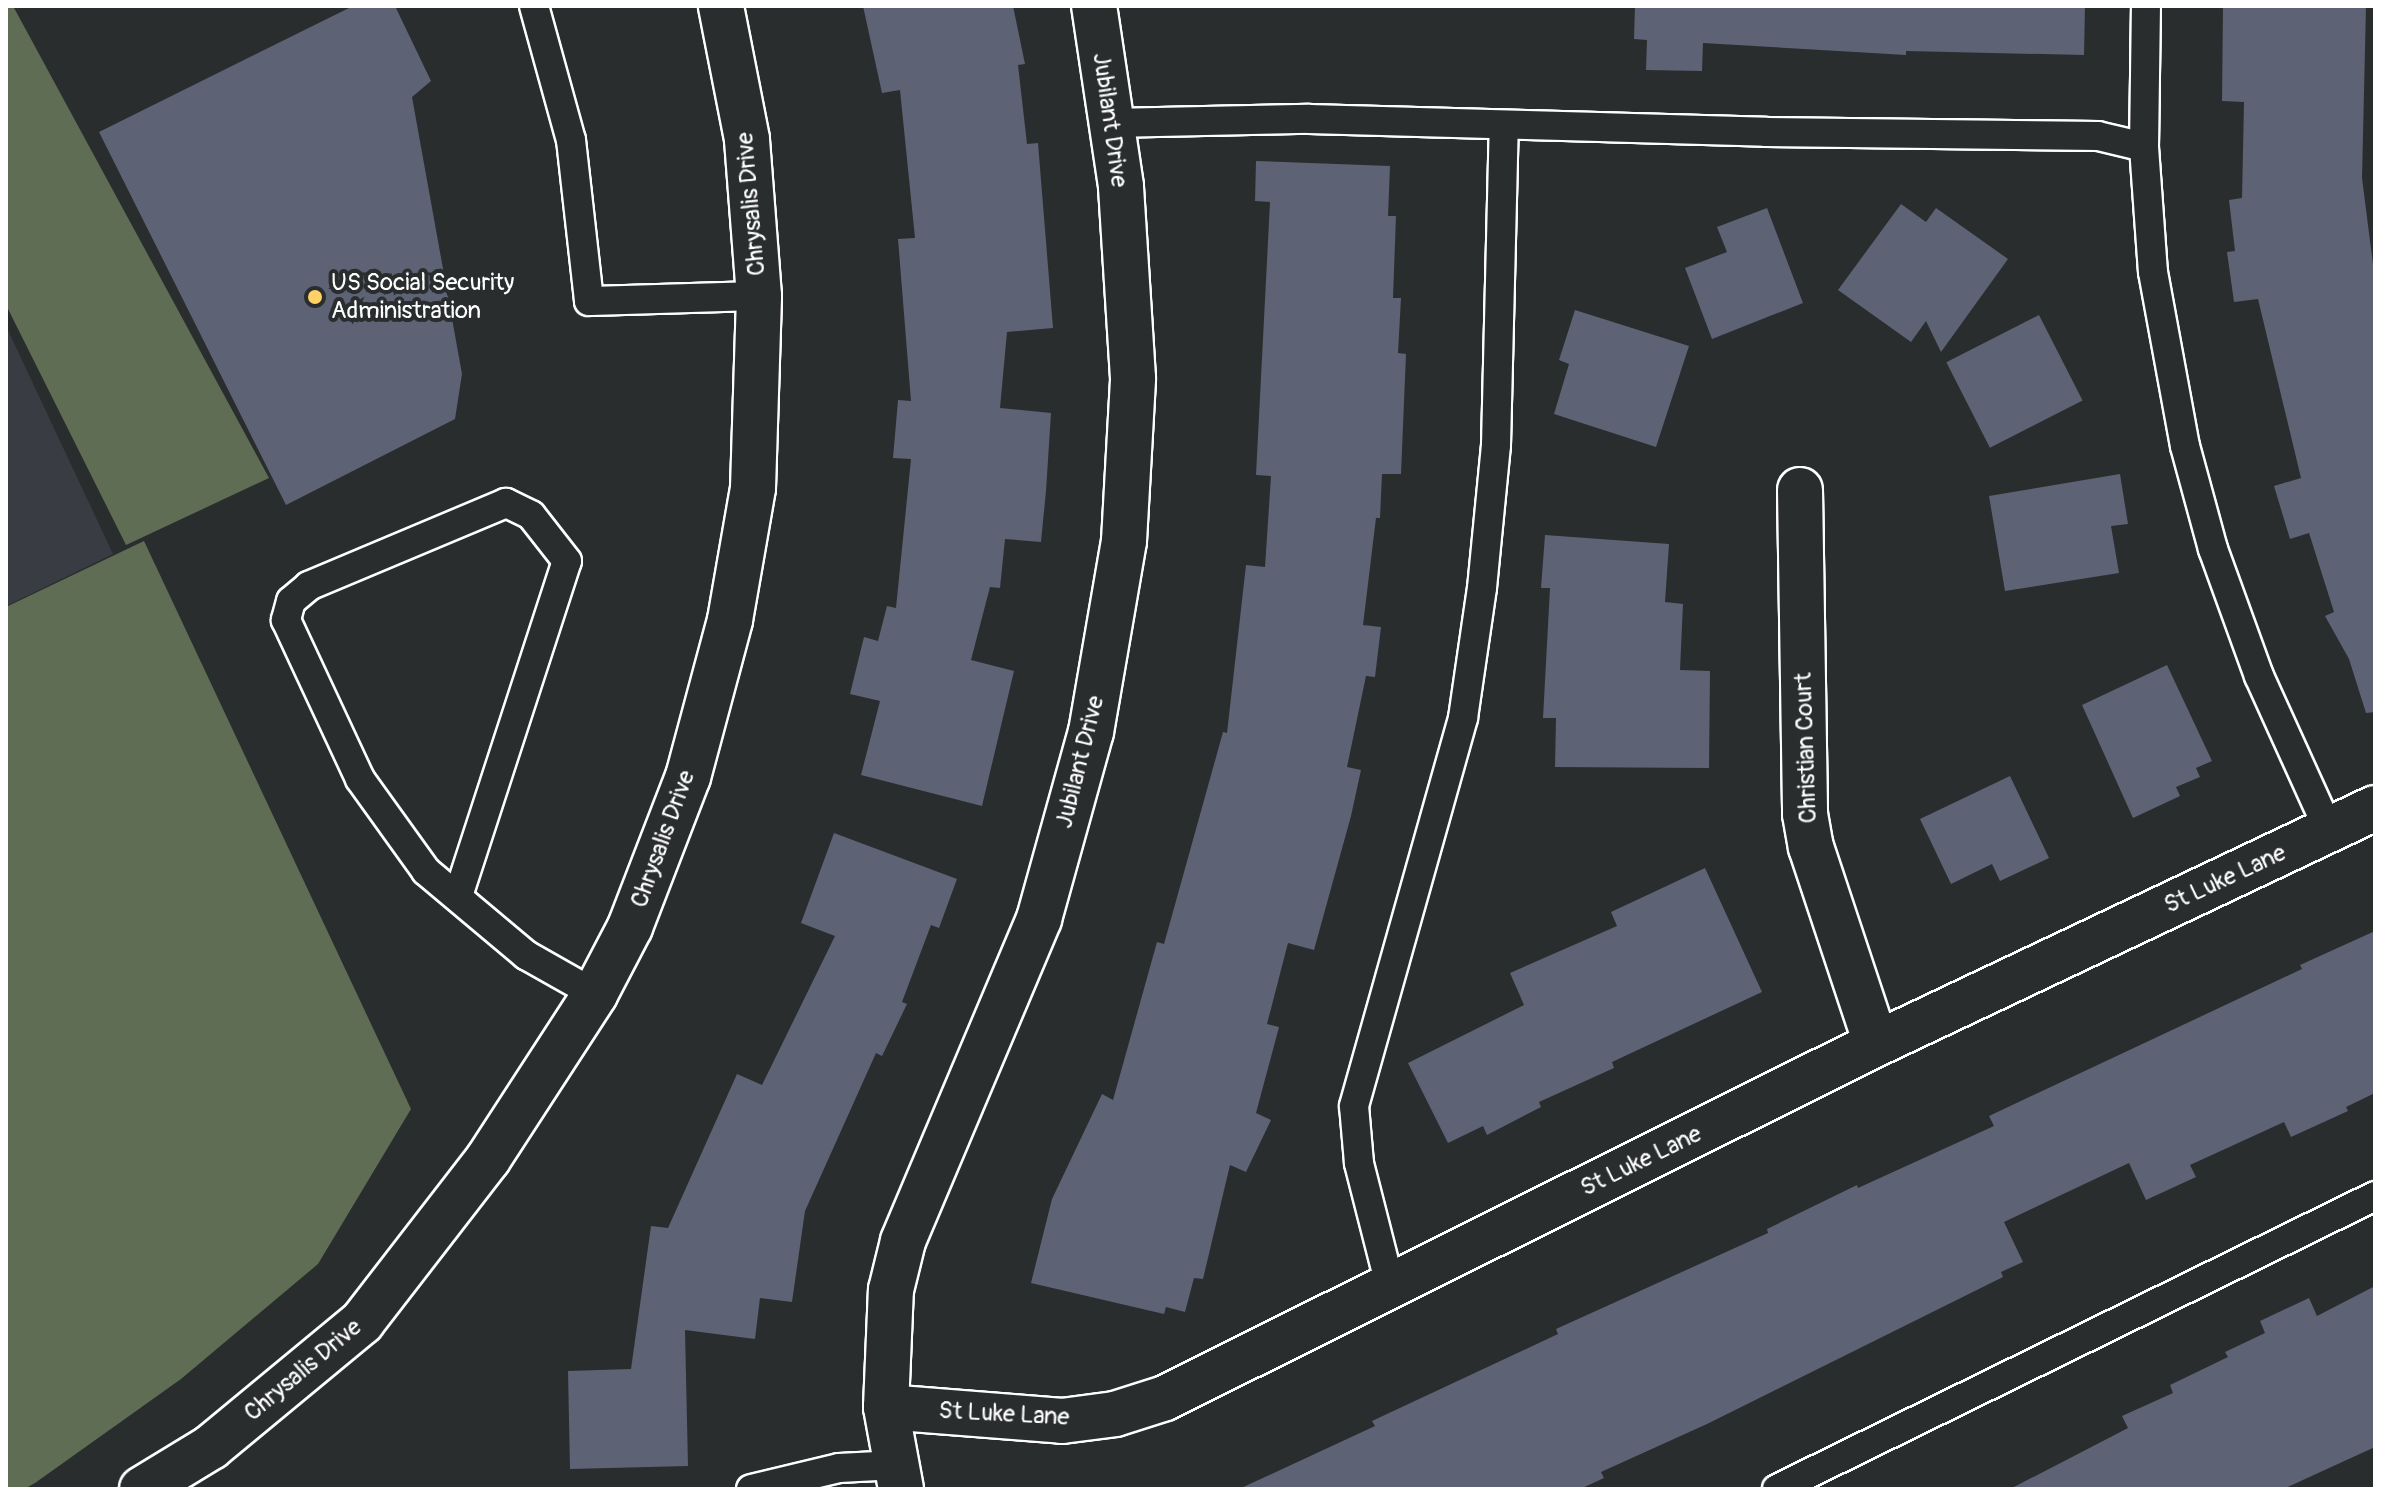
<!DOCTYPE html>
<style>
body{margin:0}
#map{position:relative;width:2381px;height:1495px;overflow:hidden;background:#2a2d2e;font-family:Pangolin,sans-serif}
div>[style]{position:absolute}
.built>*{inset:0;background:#393d43}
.green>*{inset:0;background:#5f6d55}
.building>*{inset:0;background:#5d6274;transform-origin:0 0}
.roads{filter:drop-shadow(2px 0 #fff) drop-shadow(-2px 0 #fff) drop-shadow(0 2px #fff) drop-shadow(0 -2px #fff)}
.service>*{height:28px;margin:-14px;padding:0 14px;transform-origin:14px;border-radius:14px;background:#2a2d2e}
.minor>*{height:44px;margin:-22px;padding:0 22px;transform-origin:22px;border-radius:22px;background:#2a2d2e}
.tertiary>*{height:44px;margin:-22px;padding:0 22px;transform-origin:22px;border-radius:22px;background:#2a2d2e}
.dots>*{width:22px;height:22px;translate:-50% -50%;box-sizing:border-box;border:4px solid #2a2d2e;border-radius:50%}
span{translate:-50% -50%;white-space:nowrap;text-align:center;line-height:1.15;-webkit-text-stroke:8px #2a2d2e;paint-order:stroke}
.street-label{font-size:24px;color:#fff}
.poi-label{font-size:24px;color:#fff}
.left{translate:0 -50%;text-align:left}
.frame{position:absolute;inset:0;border:8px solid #fff;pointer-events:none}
</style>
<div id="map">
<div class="built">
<i style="clip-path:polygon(6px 326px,113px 554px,6px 606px)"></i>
</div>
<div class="green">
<i style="clip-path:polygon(6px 6px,13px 6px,269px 478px,126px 545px,6px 305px)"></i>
<i style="clip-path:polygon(144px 541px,411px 1109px,318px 1264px,181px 1379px,35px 1483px,24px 1489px,6px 1489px,6px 607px)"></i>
</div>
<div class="building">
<i style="clip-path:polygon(353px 6px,395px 6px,431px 81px,412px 97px,462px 374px,455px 419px,286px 505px,99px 132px)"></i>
<i style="clip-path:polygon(863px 6px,1013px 6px,1025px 64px,1018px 65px,1027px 144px,1038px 143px,1053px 328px,1007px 332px,1000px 408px,1051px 413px,1046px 491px,1041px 542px,1005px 539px,1000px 588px,990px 587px,971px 660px,1014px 671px,982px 806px,861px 775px,880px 701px,850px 694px,864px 637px,878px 641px,887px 606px,896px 608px,911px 459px,893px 458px,898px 400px,911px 401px,898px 239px,915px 238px,900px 90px,882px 93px)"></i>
<i style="clip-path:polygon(1635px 6px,2085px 6px,2084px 55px,1906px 51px,1906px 55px,1703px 43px,1702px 71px,1646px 70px,1647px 40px,1634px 39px)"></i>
<i style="clip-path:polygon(2223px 6px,2366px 6px,2362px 178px,2375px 280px,2375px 712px,2366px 713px,2349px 659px,2325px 616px,2334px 612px,2309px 533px,2290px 539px,2274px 486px,2301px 478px,2258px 299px,2234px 302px,2227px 252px,2235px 251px,2229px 200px,2242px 198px,2244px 102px,2222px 101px)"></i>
<i style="clip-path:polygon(1256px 161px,1390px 166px,1388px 216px,1396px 216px,1393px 298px,1401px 298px,1398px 353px,1406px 354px,1401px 474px,1382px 474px,1380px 518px,1376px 518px,1363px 625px,1381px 627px,1375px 677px,1366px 676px,1347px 767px,1361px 770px,1351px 816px,1314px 950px,1288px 943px,1267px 1024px,1279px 1027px,1256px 1113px,1271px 1120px,1246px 1172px,1230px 1165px,1203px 1279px,1194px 1278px,1185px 1312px,1166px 1307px,1164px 1314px,1031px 1283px,1052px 1199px,1102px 1094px,1113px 1100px,1157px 942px,1164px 944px,1223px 732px,1227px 733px,1246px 565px,1265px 567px,1271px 476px,1256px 475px,1270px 202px,1255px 201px)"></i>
<i style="clip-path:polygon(1901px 204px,1926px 222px,1936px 208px,2008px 259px,1941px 352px,1926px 321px,1911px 342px,1838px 290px)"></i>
<i style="clip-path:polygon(1767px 208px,1803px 303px,1712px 339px,1685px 268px,1727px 252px,1717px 227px)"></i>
<i style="clip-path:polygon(1575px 310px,1689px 346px,1656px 447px,1554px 414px,1569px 364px,1559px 360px)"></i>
<i style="left:2039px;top:315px;width:96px;height:104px;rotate:63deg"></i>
<i style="clip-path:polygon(2120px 474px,2128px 524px,2111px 526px,2119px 573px,2005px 591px,1989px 496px)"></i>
<i style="clip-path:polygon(1545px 535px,1669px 544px,1665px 602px,1683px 604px,1680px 670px,1710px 671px,1709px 768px,1555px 767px,1556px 718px,1543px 718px,1550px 588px,1541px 588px)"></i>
<i style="clip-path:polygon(2167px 665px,2212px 761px,2196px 768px,2200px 777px,2176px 787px,2180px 796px,2133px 818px,2082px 705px)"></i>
<i style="clip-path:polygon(2010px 776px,2049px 858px,2000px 881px,1992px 864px,1951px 884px,1920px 819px)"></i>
<i style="clip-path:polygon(834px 833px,957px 879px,939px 928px,931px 925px,902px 1002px,907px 1004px,882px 1056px,876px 1053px,805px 1211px,792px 1302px,760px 1298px,755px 1339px,685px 1330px,688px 1466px,570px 1469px,568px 1371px,631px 1369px,651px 1226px,668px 1228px,737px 1074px,762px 1085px,835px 936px,801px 923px)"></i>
<i style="clip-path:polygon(1705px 868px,1762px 992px,1612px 1062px,1614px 1068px,1539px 1102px,1541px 1107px,1487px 1135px,1483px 1126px,1448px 1143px,1408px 1063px,1524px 1005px,1510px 973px,1617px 926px,1611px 912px)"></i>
<i style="clip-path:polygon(2375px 931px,2375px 1093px,2346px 1107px,2348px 1111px,2291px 1137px,2284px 1122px,2190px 1165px,2196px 1177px,2146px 1200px,2129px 1163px,2004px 1222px,2023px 1262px,2001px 1272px,2003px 1277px,1707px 1424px,1601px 1472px,1604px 1478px,1580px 1489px,1239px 1489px,1375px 1426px,1372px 1421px,1558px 1334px,1556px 1329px,1768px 1233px,1767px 1229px,1857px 1185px,1858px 1188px,1994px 1126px,1989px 1116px,2302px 969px,2300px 965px)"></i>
<i style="clip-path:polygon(2375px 1286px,2375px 1447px,2283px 1489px,2010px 1489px,2128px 1428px,2122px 1416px,2173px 1393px,2170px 1385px,2228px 1357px,2225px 1352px,2265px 1333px,2260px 1321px,2309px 1298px,2317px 1316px)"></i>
</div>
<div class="roads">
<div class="service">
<i style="left:534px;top:6px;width:139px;rotate:74.6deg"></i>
<i style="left:571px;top:140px;width:162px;rotate:83.6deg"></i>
<i style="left:589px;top:301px;width:170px;rotate:-1.7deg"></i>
<i style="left:1111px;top:123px;width:198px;rotate:-1.2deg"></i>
<i style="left:1309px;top:119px;width:457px;rotate:1.6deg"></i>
<i style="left:1766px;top:132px;width:332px;rotate:0.7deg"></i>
<i style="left:2098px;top:136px;width:47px;rotate:13.4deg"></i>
<i style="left:2144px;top:147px;width:125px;rotate:85.9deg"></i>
<i style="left:2153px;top:272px;width:177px;rotate:79.6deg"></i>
<i style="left:2185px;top:446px;width:107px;rotate:74.8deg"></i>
<i style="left:2213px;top:549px;width:135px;rotate:70.1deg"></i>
<i style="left:2259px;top:676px;width:169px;rotate:65.6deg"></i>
<i style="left:2144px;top:147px;width:141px;rotate:-89.2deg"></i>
<i style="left:458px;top:896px;width:352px;rotate:-72deg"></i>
<i style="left:567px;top:561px;width:58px;rotate:-128deg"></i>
<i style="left:531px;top:515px;width:28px;rotate:-154deg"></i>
<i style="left:506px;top:503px;width:214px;rotate:157.2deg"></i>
<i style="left:309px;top:586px;width:23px;rotate:140deg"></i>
<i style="left:291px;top:601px;width:20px;rotate:105deg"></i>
<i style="left:286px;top:620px;width:175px;rotate:65deg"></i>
<i style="left:360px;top:779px;width:113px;rotate:54.3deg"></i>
<i style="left:426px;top:871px;width:131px;rotate:40deg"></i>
<i style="left:526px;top:955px;width:79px;rotate:29.5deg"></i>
<i style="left:1390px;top:1285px;width:126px;rotate:-104.3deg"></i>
<i style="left:1359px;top:1163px;width:57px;rotate:-95deg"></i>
<i style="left:1354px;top:1106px;width:403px;rotate:-74.3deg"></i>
<i style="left:1463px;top:718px;width:131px;rotate:-81.7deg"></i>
<i style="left:1482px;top:588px;width:144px;rotate:-84.4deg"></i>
<i style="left:1496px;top:445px;width:319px;rotate:-88.6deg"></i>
<i style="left:751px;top:1489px;width:90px;rotate:-13.4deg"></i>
<i style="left:839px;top:1468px;width:58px;rotate:-3deg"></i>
<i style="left:1777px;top:1489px;width:666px;rotate:-26.1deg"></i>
</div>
<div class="minor">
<i style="left:1800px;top:490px;width:324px;rotate:89.1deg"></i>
<i style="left:1805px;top:814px;width:34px;rotate:80deg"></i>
<i style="left:1811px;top:847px;width:207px;rotate:71.7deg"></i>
<i style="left:886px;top:1407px;width:177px;rotate:4.5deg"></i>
<i style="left:1062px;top:1421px;width:53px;rotate:-7.5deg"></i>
<i style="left:1115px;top:1414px;width:52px;rotate:-17.7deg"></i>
<i style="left:1165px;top:1398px;width:794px;rotate:-26.47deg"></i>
<i style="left:1876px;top:1044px;width:552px;rotate:-25.31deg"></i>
<i style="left:901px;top:1489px;width:83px;rotate:-100.4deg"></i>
<i style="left:886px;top:1407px;width:117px;rotate:-87.6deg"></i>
<i style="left:891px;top:1290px;width:50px;rotate:-76.2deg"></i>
<i style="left:903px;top:1241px;width:350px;rotate:-67.1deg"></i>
<i style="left:1039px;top:919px;width:194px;rotate:-74.5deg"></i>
<i style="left:1091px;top:732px;width:194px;rotate:-80.2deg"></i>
<i style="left:1124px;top:541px;width:163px;rotate:-86.8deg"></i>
<i style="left:1133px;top:378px;width:192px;rotate:-93.6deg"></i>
<i style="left:1121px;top:186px;width:182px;rotate:-98.5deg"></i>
</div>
<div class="tertiary">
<i style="left:142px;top:1489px;width:81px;rotate:-31.3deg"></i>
<i style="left:211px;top:1447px;width:196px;rotate:-39.6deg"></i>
<i style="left:362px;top:1322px;width:206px;rotate:-52.3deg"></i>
<i style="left:488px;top:1159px;width:197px;rotate:-57deg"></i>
<i style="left:595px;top:994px;width:76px;rotate:-62.4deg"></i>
<i style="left:630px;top:927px;width:161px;rotate:-68.9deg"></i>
<i style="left:688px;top:777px;width:163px;rotate:-75deg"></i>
<i style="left:730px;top:620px;width:134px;rotate:-80.1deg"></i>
<i style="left:753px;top:488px;width:192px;rotate:-88.2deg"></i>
<i style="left:759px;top:296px;width:157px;rotate:-94.4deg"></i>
<i style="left:747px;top:139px;width:136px;rotate:-101.1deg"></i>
</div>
</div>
<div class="dots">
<i style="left:315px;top:297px;background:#ffd166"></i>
</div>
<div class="street-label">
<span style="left:1110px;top:120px;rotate:82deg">Jubilant Drive</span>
<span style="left:751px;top:204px;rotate:-95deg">Chrysalis Drive</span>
<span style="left:1806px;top:748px;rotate:-92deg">Christian Court</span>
<span style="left:1080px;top:762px;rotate:-76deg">Jubilant Drive</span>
<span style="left:663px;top:839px;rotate:-70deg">Chrysalis Drive</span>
<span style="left:2225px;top:879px;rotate:-25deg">St Luke Lane</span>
<span style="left:1641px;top:1161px;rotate:-26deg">St Luke Lane</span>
<span style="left:303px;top:1370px;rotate:-40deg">Chrysalis Drive</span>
<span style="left:1004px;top:1414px;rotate:3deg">St Luke Lane</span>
</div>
<div class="poi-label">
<span class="left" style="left:331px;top:297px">US Social Security<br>Administration</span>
</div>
<div class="frame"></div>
</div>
